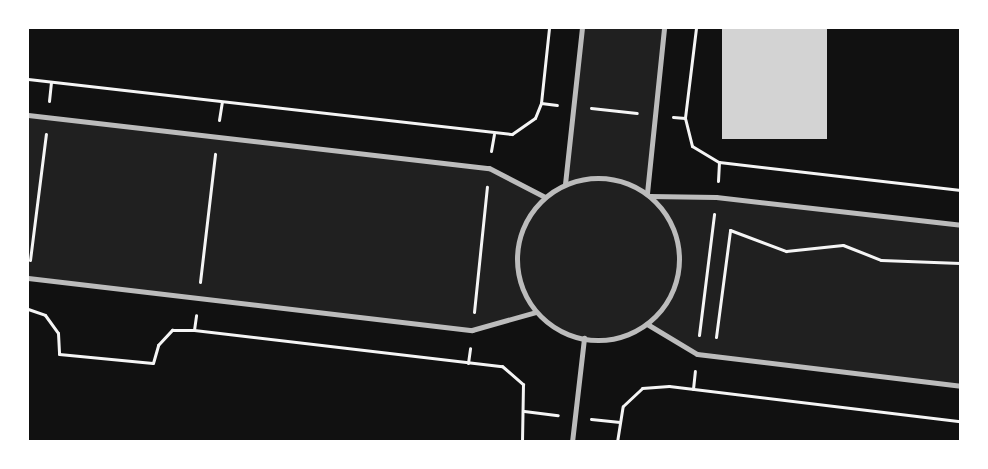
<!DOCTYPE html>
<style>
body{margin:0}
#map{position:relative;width:988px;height:469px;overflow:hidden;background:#111;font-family:Merriweather,serif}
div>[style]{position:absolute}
.green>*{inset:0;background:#202020}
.building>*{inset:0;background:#d3d3d3;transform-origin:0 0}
.path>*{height:3px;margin:-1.5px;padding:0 1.5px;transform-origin:1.5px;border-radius:1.5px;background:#f5f5f5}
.minor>*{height:5px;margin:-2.5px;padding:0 2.5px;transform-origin:2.5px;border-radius:2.5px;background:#bcbcbc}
.minor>.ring{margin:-2.5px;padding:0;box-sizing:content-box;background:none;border:5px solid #bcbcbc;border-radius:50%}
span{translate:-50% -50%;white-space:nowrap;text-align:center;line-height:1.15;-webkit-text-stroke:5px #fff;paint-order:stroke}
.frame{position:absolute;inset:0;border:29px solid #fff;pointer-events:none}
</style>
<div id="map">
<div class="green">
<i style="clip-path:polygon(582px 28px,664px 28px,650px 196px,716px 197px,960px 225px,960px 386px,697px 354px,647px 324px,623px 337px,573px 337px,535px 312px,472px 330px,28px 278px,28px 115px,489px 168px,545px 197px,565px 184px)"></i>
</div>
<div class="building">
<i style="left:722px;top:28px;width:105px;height:111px"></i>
</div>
<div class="path">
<i style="left:696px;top:28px;width:91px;rotate:97deg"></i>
<i style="left:685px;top:118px;width:29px;rotate:76deg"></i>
<i style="left:692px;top:146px;width:31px;rotate:31deg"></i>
<i style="left:719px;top:162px;width:243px;rotate:6.6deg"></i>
<i style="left:28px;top:79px;width:487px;rotate:6.5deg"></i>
<i style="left:512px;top:134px;width:28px;rotate:-35deg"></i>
<i style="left:535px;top:118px;width:16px;rotate:-68deg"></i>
<i style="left:541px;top:103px;width:75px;rotate:-83.9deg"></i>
<i style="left:49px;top:101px;width:19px;rotate:-84deg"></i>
<i style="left:541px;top:103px;width:16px;rotate:7deg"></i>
<i style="left:591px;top:108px;width:46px;rotate:6.2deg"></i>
<i style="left:673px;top:117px;width:12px;rotate:5deg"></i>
<i style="left:219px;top:120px;width:18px;rotate:-81deg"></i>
<i style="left:491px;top:151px;width:17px;rotate:-80deg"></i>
<i style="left:718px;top:181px;width:19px;rotate:-87deg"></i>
<i style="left:30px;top:260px;width:127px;rotate:-82.8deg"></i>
<i style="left:200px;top:282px;width:129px;rotate:-83.3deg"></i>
<i style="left:28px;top:309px;width:18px;rotate:19deg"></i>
<i style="left:45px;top:315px;width:22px;rotate:54deg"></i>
<i style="left:58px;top:333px;width:21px;rotate:87deg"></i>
<i style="left:59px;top:354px;width:94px;rotate:5.5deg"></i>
<i style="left:153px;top:363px;width:19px;rotate:-74deg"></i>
<i style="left:158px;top:345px;width:21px;rotate:-47deg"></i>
<i style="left:172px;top:330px;width:22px"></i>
<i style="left:194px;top:330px;width:310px;rotate:6.7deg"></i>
<i style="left:502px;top:366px;width:28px;rotate:41deg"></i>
<i style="left:523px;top:384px;width:58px;rotate:91deg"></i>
<i style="left:474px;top:312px;width:126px;rotate:-84.1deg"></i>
<i style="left:194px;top:330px;width:15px;rotate:-82deg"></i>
<i style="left:699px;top:335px;width:122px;rotate:-82.9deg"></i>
<i style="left:716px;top:337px;width:108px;rotate:-82.5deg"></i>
<i style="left:730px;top:230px;width:60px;rotate:20.6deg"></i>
<i style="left:786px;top:251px;width:57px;rotate:-6deg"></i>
<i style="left:843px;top:245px;width:41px;rotate:21.5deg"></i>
<i style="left:881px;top:260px;width:79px;rotate:2.2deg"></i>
<i style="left:468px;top:363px;width:15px;rotate:-82deg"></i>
<i style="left:693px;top:389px;width:18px;rotate:-84deg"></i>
<i style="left:524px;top:411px;width:34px;rotate:7deg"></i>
<i style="left:591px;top:419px;width:29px;rotate:6deg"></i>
<i style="left:617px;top:442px;width:36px;rotate:-81deg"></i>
<i style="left:623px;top:406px;width:26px;rotate:-43deg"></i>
<i style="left:642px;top:388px;width:27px;rotate:-4deg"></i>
<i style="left:669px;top:386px;width:293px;rotate:6.9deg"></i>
</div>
<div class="minor">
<i style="left:28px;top:115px;width:464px;rotate:6.6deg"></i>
<i style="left:489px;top:168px;width:63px;rotate:27.4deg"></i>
<i class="ring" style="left:517px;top:178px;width:157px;height:157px"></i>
<i style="left:565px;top:184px;width:157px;rotate:-83.8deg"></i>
<i style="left:647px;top:193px;width:166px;rotate:-84.1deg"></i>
<i style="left:650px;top:196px;width:66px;rotate:0.9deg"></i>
<i style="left:716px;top:197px;width:246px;rotate:6.5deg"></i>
<i style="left:28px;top:278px;width:447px;rotate:6.7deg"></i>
<i style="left:472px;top:330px;width:66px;rotate:-15.7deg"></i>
<i style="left:647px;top:324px;width:58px;rotate:31deg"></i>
<i style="left:697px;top:354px;width:265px;rotate:6.9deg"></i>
<i style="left:572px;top:442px;width:105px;rotate:-83.4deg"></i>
</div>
<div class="frame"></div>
</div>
